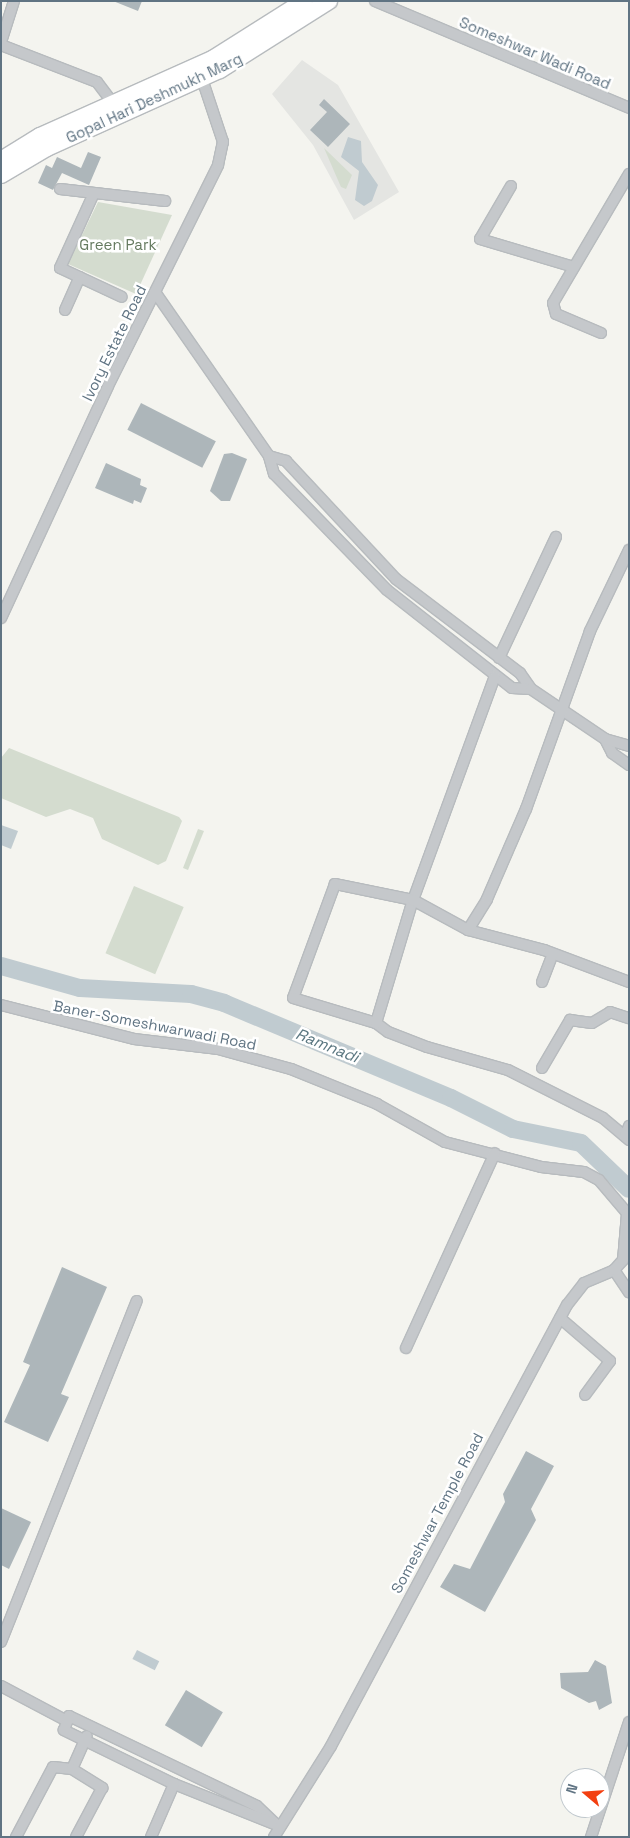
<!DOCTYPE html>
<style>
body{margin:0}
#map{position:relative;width:630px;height:1838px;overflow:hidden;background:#f4f4ef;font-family:"Space Grotesk",sans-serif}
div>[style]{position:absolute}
.built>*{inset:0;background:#e4e5e2}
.green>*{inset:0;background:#d4dccf;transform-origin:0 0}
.water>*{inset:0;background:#c0cbd0;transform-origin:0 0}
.river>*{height:18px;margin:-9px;padding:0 9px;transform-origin:9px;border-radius:9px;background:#c0cbd0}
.building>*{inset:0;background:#adb6ba;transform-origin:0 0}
.roads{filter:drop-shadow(1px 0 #b7bbbe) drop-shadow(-1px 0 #b7bbbe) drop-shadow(0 1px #b7bbbe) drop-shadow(0 -1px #b7bbbe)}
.minor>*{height:10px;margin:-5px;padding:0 5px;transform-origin:5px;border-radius:5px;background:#c5c8cb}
.primary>*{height:16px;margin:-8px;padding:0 8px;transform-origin:8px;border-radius:8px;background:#fff}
span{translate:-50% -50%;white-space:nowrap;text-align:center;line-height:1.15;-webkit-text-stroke:5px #fff;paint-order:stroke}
.street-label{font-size:15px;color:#607483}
.park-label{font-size:15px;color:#657a5f}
.water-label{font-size:16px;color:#5b7781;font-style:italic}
.frame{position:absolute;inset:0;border:2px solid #607483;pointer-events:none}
.north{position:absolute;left:560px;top:1768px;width:50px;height:50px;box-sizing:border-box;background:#fff;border:1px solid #bfc7cd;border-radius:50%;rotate:288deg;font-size:14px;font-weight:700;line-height:20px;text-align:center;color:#607483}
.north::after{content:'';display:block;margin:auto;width:18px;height:22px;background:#f33f10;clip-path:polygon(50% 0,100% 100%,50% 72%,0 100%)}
</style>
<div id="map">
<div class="built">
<i style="clip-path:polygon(302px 60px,338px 85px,399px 192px,354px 220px,313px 145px,272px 94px)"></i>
</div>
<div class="green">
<i style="clip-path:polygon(324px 148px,352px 175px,346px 189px,341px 187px)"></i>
<i style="clip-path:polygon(98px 202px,172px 215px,136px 294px,68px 264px)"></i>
<i style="clip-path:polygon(9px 748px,179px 817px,182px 821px,166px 861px,158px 865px,102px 839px,93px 818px,70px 809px,46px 817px,1px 798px,1px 758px)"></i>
<i style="clip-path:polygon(198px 829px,204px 831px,188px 870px,183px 868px)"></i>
<i style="left:134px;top:886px;width:54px;height:73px;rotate:23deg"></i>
</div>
<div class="water">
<i style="clip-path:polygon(348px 137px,361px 141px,362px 162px,378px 185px,372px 201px,364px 206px,355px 200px,359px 171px,341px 157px)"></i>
<i style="clip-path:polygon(1px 825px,18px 831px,11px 849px,1px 845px)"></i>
<i style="left:137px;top:1650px;width:25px;height:10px;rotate:27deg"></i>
</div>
<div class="river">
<i style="left:1px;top:966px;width:82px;rotate:15.6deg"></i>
<i style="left:80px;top:988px;width:111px;rotate:3.1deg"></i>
<i style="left:191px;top:994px;width:34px;rotate:15deg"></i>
<i style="left:224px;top:1003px;width:246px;rotate:22.7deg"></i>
<i style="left:451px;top:1098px;width:69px;rotate:26.6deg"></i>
<i style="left:513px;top:1129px;width:69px;rotate:11.6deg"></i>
<i style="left:581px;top:1143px;width:66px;rotate:43.8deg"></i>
</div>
<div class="building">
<i style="clip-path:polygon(113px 1px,142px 1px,138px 11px)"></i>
<i style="clip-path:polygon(324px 99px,350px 124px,328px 147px,310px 130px,327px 112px,319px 105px)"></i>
<i style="clip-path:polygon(88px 152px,101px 157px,89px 185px,62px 173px,53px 190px,38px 183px,46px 165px,52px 168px,57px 157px,81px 168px)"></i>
<i style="left:141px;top:403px;width:84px;height:30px;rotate:27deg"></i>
<i style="clip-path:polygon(232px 453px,247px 459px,230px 501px,221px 501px,210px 491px,224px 454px)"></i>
<i style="clip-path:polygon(106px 463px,141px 479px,140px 485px,147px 488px,141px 503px,134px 500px,133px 504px,95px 488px)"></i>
<i style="clip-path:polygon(62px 1267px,107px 1287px,61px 1394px,69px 1397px,48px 1442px,4px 1422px,30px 1365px,23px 1362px)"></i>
<i style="clip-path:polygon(526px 1451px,554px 1466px,531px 1509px,536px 1520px,485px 1612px,440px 1587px,454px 1564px,470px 1569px,505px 1502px,503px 1494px)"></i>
<i style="clip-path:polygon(1px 1508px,31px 1522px,9px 1569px,1px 1565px)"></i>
<i style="clip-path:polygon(595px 1660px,606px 1666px,612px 1703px,599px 1710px,596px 1701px,589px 1703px,561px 1688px,560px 1673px,588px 1672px)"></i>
<i style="left:186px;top:1690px;width:43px;height:41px;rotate:31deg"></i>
</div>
<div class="roads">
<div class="minor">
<i style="left:375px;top:1px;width:276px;rotate:22.8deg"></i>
<i style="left:1px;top:42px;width:43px;rotate:-72.4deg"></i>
<i style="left:1px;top:45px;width:103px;rotate:21.1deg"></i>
<i style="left:97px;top:82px;width:26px;rotate:53deg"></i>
<i style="left:511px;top:186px;width:61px;rotate:120.3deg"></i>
<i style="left:480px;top:239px;width:98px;rotate:16.6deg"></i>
<i style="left:60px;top:189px;width:106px;rotate:6.5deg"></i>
<i style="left:94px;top:193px;width:82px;rotate:114.4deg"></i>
<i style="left:60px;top:268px;width:68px;rotate:25.1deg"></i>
<i style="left:155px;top:292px;width:200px;rotate:55.2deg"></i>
<i style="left:65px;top:310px;width:36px;rotate:-66deg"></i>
<i style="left:601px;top:333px;width:49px;rotate:-157.1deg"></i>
<i style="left:556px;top:314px;width:11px;rotate:-105deg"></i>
<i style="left:553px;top:303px;width:150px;rotate:-59.5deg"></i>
<i style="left:269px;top:456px;width:18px;rotate:16deg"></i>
<i style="left:286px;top:461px;width:161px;rotate:47deg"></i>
<i style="left:396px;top:579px;width:156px;rotate:37.2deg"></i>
<i style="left:520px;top:673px;width:19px;rotate:55deg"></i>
<i style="left:531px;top:689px;width:19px;rotate:-177deg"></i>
<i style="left:512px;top:688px;width:159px;rotate:-141.9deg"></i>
<i style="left:387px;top:590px;width:162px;rotate:-134.2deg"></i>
<i style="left:274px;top:474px;width:19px;rotate:-106deg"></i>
<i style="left:1px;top:618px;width:255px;rotate:-65.2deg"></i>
<i style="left:108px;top:386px;width:247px;rotate:-63.5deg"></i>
<i style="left:218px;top:165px;width:24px;rotate:-78deg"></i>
<i style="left:223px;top:142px;width:66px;rotate:-108.4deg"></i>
<i style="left:499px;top:658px;width:134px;rotate:-64.8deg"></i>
<i style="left:495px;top:676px;width:239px;rotate:110.1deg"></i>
<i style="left:413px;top:900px;width:80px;rotate:-168.4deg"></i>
<i style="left:335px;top:884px;width:121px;rotate:110.2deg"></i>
<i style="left:293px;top:998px;width:87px;rotate:16.8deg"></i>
<i style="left:376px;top:1023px;width:15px;rotate:37deg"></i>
<i style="left:388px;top:1032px;width:42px;rotate:21deg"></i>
<i style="left:427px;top:1047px;width:84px;rotate:15.9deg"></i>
<i style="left:508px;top:1070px;width:106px;rotate:26.8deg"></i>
<i style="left:603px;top:1118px;width:34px;rotate:40deg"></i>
<i style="left:531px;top:689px;width:89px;rotate:34deg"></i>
<i style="left:605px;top:739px;width:16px;rotate:63deg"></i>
<i style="left:612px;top:753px;width:21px;rotate:35deg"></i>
<i style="left:605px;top:739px;width:25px;rotate:16deg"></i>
<i style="left:468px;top:930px;width:79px;rotate:14.7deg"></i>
<i style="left:544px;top:950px;width:91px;rotate:20.6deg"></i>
<i style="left:542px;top:982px;width:30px;rotate:-69deg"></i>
<i style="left:1px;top:1005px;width:137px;rotate:14.3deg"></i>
<i style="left:134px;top:1039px;width:85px;rotate:6.8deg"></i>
<i style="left:218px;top:1049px;width:76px;rotate:15.3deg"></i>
<i style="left:291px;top:1069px;width:93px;rotate:22.1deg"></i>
<i style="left:377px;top:1104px;width:78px;rotate:29.2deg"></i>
<i style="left:445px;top:1142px;width:99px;rotate:14.6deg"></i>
<i style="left:541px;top:1167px;width:43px;rotate:6.6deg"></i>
<i style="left:584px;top:1172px;width:17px;rotate:28deg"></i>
<i style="left:599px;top:1180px;width:43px;rotate:49.7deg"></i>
<i style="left:376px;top:1023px;width:128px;rotate:-73.3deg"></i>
<i style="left:413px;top:900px;width:63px;rotate:28.6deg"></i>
<i style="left:468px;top:930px;width:36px;rotate:-58deg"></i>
<i style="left:487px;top:899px;width:98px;rotate:-66.6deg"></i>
<i style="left:526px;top:809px;width:189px;rotate:-70.2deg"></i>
<i style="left:590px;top:631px;width:90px;rotate:-64.3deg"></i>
<i style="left:542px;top:1068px;width:56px;rotate:-59.7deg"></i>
<i style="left:570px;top:1020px;width:22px;rotate:8deg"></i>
<i style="left:592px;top:1023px;width:21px;rotate:-31deg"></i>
<i style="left:610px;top:1012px;width:20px;rotate:18deg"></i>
<i style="left:625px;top:1136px;width:11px;rotate:-68deg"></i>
<i style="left:614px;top:1270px;width:27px;rotate:56deg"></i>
<i style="left:560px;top:1318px;width:66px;rotate:40.7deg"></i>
<i style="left:610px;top:1361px;width:42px;rotate:126.3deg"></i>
<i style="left:406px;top:1348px;width:214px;rotate:-65.5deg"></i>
<i style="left:1px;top:1642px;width:367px;rotate:-68.3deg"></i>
<i style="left:1px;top:1686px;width:75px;rotate:27.9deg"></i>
<i style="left:69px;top:1716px;width:208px;rotate:25.6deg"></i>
<i style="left:257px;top:1806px;width:28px;rotate:44deg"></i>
<i style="left:277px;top:1825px;width:111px;rotate:-158.3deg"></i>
<i style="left:174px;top:1784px;width:123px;rotate:-153.9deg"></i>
<i style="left:64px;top:1730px;width:15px;rotate:-70deg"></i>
<i style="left:72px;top:1769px;width:36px;rotate:-66deg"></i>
<i style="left:16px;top:1837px;width:79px;rotate:-62.1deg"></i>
<i style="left:53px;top:1767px;width:19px;rotate:6deg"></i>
<i style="left:72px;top:1769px;width:36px;rotate:32deg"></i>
<i style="left:102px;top:1788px;width:55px;rotate:118deg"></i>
<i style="left:151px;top:1837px;width:58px;rotate:-66.5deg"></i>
<i style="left:274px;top:1837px;width:107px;rotate:-57.9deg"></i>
<i style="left:331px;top:1746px;width:500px;rotate:-61.85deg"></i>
<i style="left:567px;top:1305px;width:28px;rotate:-52deg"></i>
<i style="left:584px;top:1283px;width:33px;rotate:-23deg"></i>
<i style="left:614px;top:1270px;width:13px;rotate:-48deg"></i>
<i style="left:623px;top:1260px;width:47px;rotate:-85.1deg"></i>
<i style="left:591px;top:1837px;width:121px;rotate:-71.7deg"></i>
</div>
<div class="primary">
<i style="left:1px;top:160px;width:46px;rotate:-31.6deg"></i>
<i style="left:40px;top:136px;width:191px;rotate:-24.1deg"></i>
<i style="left:214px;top:58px;width:107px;rotate:-32.3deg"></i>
<i style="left:1px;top:175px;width:53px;rotate:-30.4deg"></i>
<i style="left:47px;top:148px;width:190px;rotate:-24.3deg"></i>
<i style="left:220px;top:70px;width:129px;rotate:-32.3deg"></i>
</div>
</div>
<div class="street-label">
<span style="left:535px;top:53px;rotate:23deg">Someshwar Wadi Road</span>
<span style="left:154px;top:98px;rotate:-25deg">Gopal Hari Deshmukh Marg</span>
<span style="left:114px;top:343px;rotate:-64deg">Ivory Estate Road</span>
<span style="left:155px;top:1025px;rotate:11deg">Baner-Someshwarwadi Road</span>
<span style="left:437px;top:1513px;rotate:-62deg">Someshwar Temple Road</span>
</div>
<div class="park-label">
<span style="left:118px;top:245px">Green Park</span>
</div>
<div class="water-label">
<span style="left:327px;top:1046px;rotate:22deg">Ramnadi</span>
</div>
<div class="frame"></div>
<div class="north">N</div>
</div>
